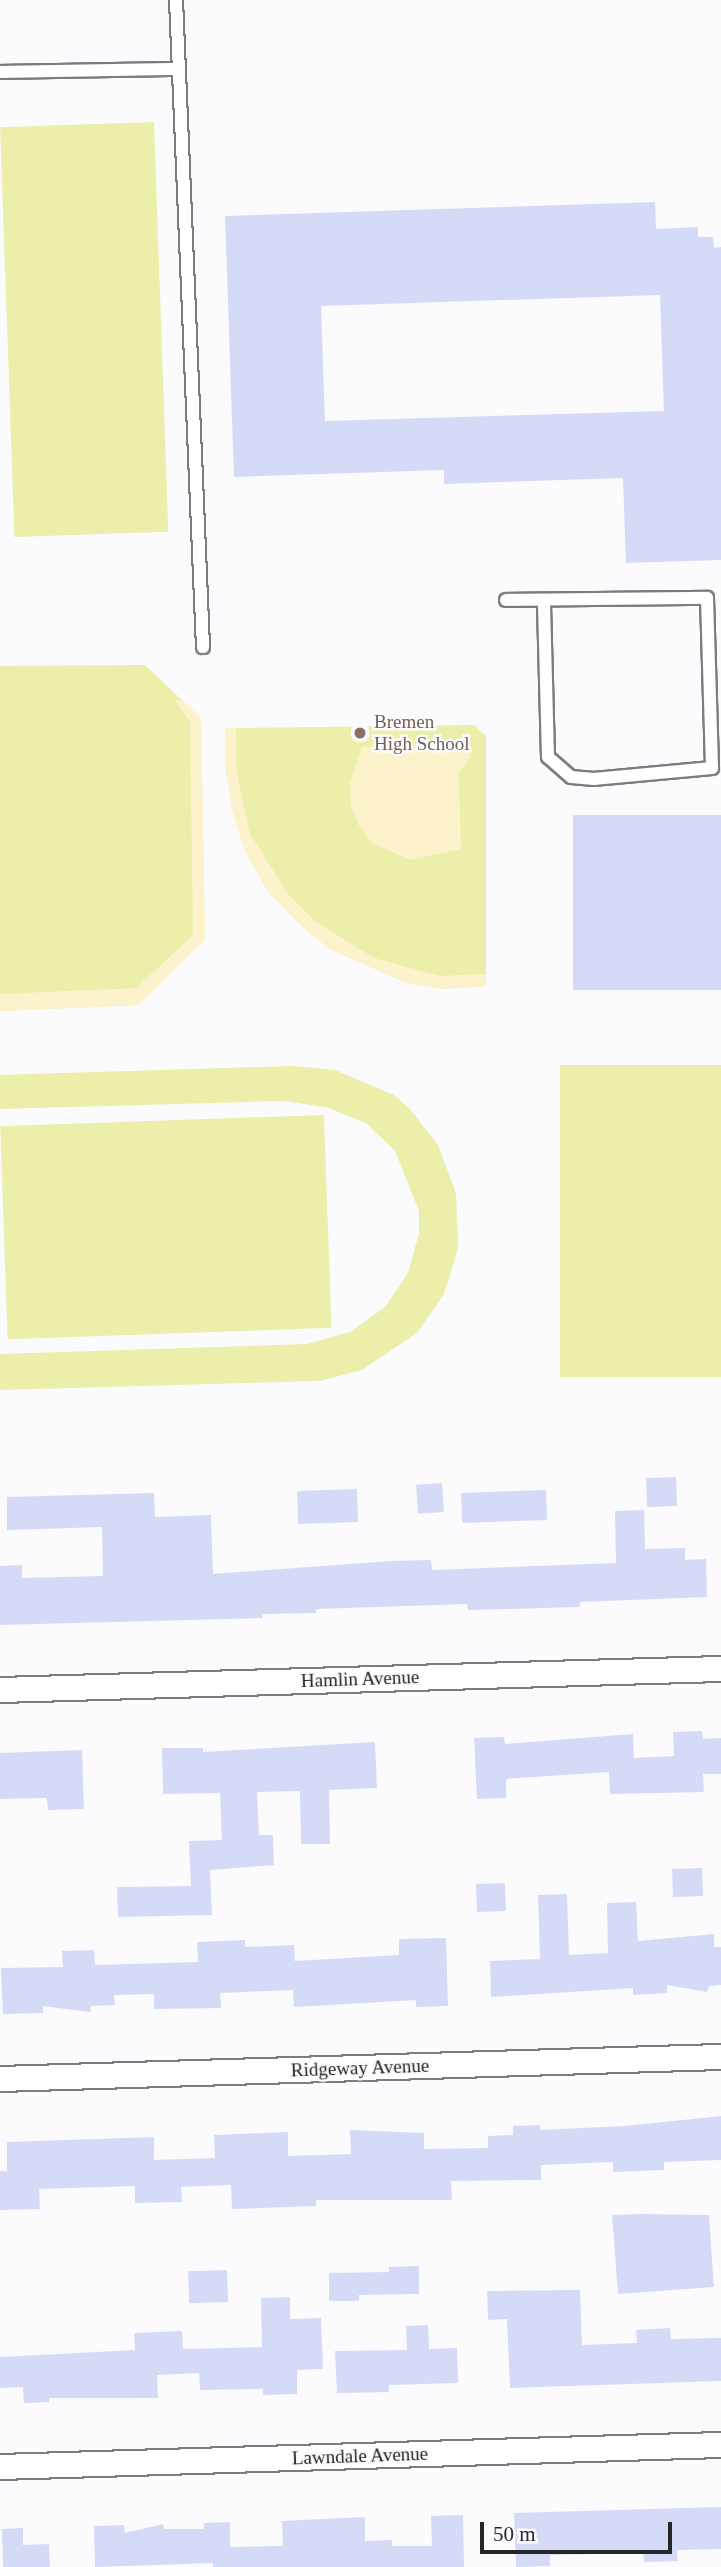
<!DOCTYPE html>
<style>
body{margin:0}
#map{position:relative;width:721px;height:2567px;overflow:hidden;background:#fbfbfe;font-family:"Times New Roman",serif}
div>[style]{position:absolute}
.green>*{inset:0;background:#ebefa9;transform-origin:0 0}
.sand>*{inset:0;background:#fcf2cc}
.building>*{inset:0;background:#d5dbf6;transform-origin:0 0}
.roads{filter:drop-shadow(2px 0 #7c7d81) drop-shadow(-2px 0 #7c7d81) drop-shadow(0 2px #7c7d81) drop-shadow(0 -2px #7c7d81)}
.lane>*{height:12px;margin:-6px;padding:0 6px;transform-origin:6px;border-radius:6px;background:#fff}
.street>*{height:24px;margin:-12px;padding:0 12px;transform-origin:12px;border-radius:12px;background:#fff}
.dots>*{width:19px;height:19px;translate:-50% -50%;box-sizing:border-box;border:4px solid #fbfbfe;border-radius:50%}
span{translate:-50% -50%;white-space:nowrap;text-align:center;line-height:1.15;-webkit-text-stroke:5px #fbfbfe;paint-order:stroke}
.education-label{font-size:19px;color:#785e54}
.left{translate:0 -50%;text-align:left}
.street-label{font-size:19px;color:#252628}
.scale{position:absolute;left:480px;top:2522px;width:192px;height:32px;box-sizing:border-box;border:4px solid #252628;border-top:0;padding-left:9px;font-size:21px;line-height:24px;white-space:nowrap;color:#252628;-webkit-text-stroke:5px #fbfbfe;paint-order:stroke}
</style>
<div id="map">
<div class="green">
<i style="left:154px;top:122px;width:410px;height:154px;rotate:88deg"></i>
<i style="clip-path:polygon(145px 665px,201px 718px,205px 939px,138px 1005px,0 1011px,0 666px)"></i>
<i style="clip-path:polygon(474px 725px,486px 736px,486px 986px,441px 989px,404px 982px,328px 948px,269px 893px,245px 851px,233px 813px,225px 764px,225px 728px)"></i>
<i style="left:560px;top:1065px;width:161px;height:312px"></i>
<i style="clip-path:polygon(292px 1066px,335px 1070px,394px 1095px,410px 1109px,438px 1145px,456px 1193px,458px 1249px,444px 1294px,417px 1333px,362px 1370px,320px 1381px,0 1390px,0 1354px,307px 1344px,350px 1332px,385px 1307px,408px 1273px,419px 1233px,419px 1211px,395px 1151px,366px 1123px,326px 1107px,283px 1101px,0 1109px,0 1075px)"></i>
<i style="left:324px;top:1115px;width:213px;height:324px;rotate:88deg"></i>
</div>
<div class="sand">
<i style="clip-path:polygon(181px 699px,201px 718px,205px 939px,138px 1005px,0 1011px,0 994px,136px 988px,193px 935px,190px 721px,175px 701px)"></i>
<i style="clip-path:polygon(225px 728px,236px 728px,236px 768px,250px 834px,289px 895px,315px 921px,374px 958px,439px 976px,486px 974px,486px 986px,441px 989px,404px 982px,328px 948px,301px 926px,269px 893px,245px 851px,233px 813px,225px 764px)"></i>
<i style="clip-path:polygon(460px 741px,471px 757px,459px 772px,461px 849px,411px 860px,373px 844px,359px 826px,351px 805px,350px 783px,362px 747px,442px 748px)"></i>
</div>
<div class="building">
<i style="clip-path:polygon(evenodd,655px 202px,656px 229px,698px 227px,698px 237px,713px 237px,714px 248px,721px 247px,721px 560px,626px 563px,623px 478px,444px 484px,444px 470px,234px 477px,225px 216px,655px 202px,660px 295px,664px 411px,325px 421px,321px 306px,660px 295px)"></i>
<i style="left:721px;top:815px;width:175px;height:148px;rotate:90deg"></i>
<i style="left:676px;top:1477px;width:29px;height:30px;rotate:88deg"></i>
<i style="left:442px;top:1483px;width:29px;height:26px;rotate:86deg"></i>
<i style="left:357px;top:1489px;width:33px;height:60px;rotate:88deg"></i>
<i style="left:546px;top:1490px;width:30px;height:85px;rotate:88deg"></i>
<i style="clip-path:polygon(154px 1493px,155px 1517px,211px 1515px,213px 1574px,391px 1561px,431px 1560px,432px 1570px,616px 1563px,615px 1511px,644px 1510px,645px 1549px,685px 1548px,685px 1560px,706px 1559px,707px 1597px,580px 1602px,580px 1607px,468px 1610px,467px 1604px,316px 1609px,316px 1613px,262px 1614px,263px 1618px,0 1625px,0 1566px,22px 1565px,22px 1578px,103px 1576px,102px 1527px,7px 1530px,7px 1497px)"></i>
<i style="clip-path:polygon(702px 1731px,703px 1739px,721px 1738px,721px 1774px,703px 1774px,704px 1792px,610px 1794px,609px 1772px,506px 1779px,506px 1798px,477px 1799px,474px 1738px,504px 1737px,505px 1744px,633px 1734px,634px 1758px,674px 1756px,673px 1732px)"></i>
<i style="clip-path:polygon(375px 1742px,377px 1788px,329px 1790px,330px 1844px,301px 1844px,300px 1791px,257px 1792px,259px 1835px,273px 1835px,274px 1865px,210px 1870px,212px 1915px,118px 1917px,117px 1887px,191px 1886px,189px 1841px,222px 1840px,220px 1793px,163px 1794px,162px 1748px,203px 1748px,203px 1752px)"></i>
<i style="clip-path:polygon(82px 1750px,84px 1809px,48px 1810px,47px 1798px,0 1799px,0 1753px)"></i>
<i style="left:702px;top:1868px;width:28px;height:30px;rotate:88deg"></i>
<i style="left:505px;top:1883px;width:28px;height:29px;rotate:88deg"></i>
<i style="clip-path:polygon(567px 1894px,569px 1955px,608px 1953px,607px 1903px,636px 1902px,638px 1941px,714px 1934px,714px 1947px,721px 1947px,721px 1985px,709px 1986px,707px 1992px,667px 1985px,667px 1993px,633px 1995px,633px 1988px,491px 1997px,490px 1961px,540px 1959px,538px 1895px)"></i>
<i style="clip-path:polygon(446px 1938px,448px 2006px,416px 2007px,416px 2000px,294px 2007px,293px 1990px,220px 1993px,221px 2008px,154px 2009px,154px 1994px,114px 1995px,115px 2005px,91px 2006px,90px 2012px,43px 2006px,43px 2013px,3px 2014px,1px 1968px,63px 1967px,62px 1951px,94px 1950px,95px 1965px,198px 1962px,197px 1942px,245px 1940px,245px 1947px,294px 1945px,295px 1961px,399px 1955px,399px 1939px)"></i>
<i style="clip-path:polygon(721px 2116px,721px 2160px,664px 2162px,664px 2170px,613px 2172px,613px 2162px,541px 2165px,541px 2180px,451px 2181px,452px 2200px,316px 2200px,316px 2206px,232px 2209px,231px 2185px,181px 2187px,182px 2202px,135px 2203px,135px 2186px,39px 2189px,40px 2209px,0 2210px,0 2171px,7px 2171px,7px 2142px,154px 2137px,154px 2160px,215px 2158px,214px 2135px,288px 2132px,288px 2156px,351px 2154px,350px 2130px,424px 2133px,424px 2149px,488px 2148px,488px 2136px,513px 2135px,513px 2126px,540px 2125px,540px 2130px,625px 2126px)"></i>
<i style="clip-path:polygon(641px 2214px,709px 2215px,714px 2287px,618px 2294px,612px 2215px)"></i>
<i style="clip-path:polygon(419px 2266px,419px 2294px,359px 2295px,359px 2301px,329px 2301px,329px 2273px,389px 2272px,389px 2267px)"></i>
<i style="left:227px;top:2270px;width:32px;height:39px;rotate:88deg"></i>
<i style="clip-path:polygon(580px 2290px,582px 2345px,637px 2343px,636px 2330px,670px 2328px,671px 2339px,721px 2338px,721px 2381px,510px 2388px,507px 2319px,488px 2320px,487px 2291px)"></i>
<i style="clip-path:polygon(290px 2297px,290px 2319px,321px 2318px,323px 2369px,297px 2370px,297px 2394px,263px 2395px,263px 2389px,200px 2390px,199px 2373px,157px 2375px,158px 2398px,49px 2398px,49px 2402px,24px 2403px,23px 2387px,0 2388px,0 2357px,135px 2350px,134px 2333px,182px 2331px,183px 2349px,262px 2347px,261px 2298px)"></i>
<i style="clip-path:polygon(428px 2325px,429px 2349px,457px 2348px,458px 2383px,389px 2385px,389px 2392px,337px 2393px,335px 2351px,407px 2350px,406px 2326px)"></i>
<i style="clip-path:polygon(721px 2507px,721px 2549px,677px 2550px,678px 2561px,644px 2562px,643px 2553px,550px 2555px,550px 2566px,516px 2567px,514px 2513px)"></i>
<i style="clip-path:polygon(463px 2515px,464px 2567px,213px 2567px,213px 2563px,95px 2567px,94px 2526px,124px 2525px,125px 2533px,163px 2524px,164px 2529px,204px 2529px,204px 2523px,230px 2522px,230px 2547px,283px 2546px,282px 2521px,365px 2517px,365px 2541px,392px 2540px,392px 2546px,432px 2546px,431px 2516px)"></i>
<i style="clip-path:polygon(23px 2528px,23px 2545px,49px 2544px,50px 2567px,3px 2567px,2px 2529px)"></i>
</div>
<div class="roads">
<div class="lane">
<i style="left:176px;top:0;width:648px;rotate:87.61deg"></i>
<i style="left:0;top:72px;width:179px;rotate:-1deg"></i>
<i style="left:506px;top:600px;width:201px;rotate:-0.6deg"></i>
<i style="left:707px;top:598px;width:170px;rotate:88.3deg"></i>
<i style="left:712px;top:768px;width:119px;rotate:174.7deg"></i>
<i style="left:594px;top:779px;width:23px;rotate:-175deg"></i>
<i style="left:571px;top:777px;width:30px;rotate:-139deg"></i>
<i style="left:548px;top:757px;width:155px;rotate:-91.5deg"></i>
</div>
<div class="street">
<i style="left:0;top:1690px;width:721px;rotate:-1.67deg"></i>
<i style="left:0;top:2079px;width:721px;rotate:-1.75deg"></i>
<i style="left:0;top:2467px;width:721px;rotate:-1.75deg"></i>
</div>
</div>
<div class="dots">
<i style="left:360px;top:733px;background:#8d6e63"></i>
</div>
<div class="education-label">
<span class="left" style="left:374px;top:733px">Bremen<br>High School</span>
</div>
<div class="street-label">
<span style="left:360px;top:1679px;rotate:-2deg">Hamlin Avenue</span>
<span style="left:360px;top:2068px;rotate:-2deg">Ridgeway Avenue</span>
<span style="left:360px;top:2456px;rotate:-2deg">Lawndale Avenue</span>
</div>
<div class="scale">50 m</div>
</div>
